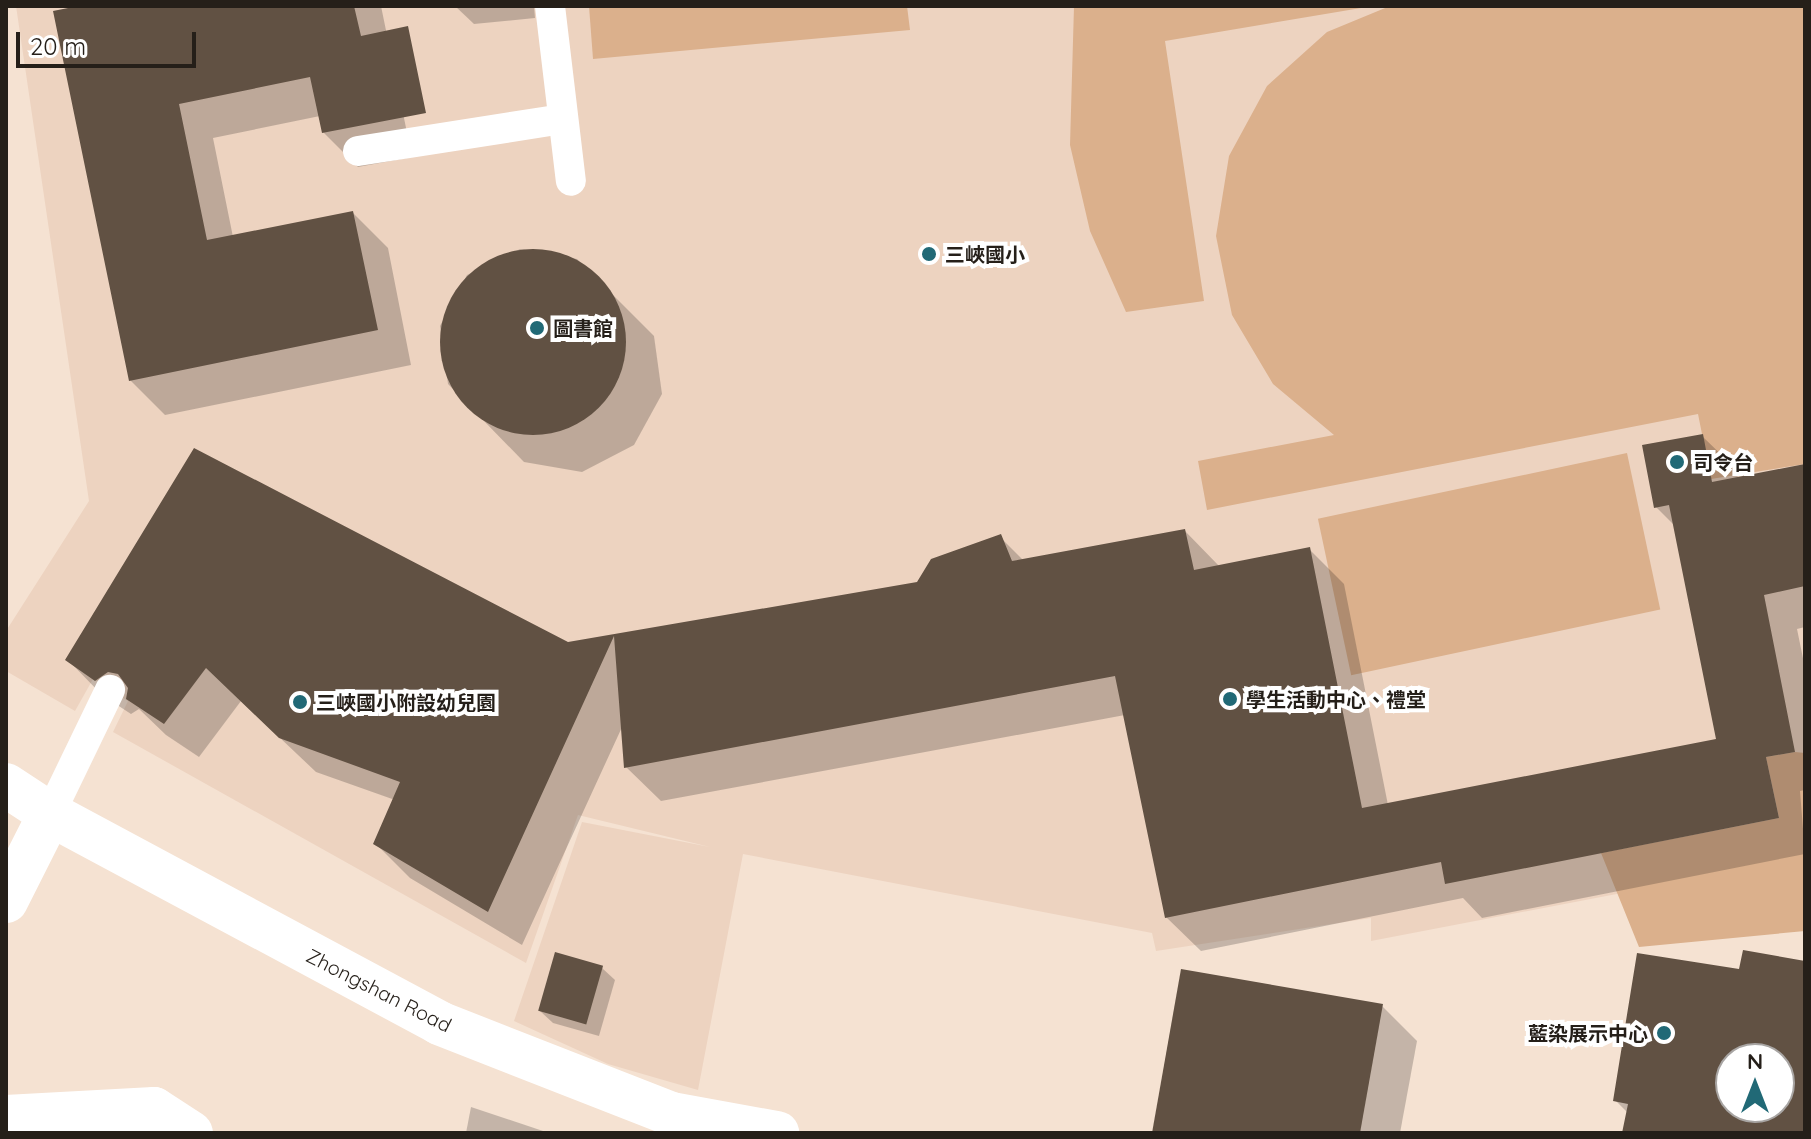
<!DOCTYPE html>
<meta charset="utf-8">
<style>
body{margin:0}
#map{position:relative;width:1811px;height:1139px;overflow:hidden;background:#f5e2d2;font-family:Quicksand,"Noto Sans TC",sans-serif}
div>[style]{position:absolute}
.built>*{inset:0;background:#edd3c0}
.green>*{inset:0;background:#dbb08c;transform-origin:0 0}
.shadow>*{inset:0;background:#0003}
.building>*{inset:0;background:#615143;transform-origin:0 0}
.round{border-radius:50%}
.service>*{height:30px;margin:-15px;padding:0 15px;transform-origin:15px;border-radius:15px;background:#fff}
.minor>*{height:44px;margin:-22px;padding:0 22px;transform-origin:22px;border-radius:22px;background:#fff}
.tertiary>*{height:44px;margin:-22px;padding:0 22px;transform-origin:22px;border-radius:22px;background:#fff}
.dots>*{width:22px;height:22px;translate:-50% -50%;box-sizing:border-box;border:4px solid #fff;border-radius:50%}
span{translate:-50% -50%;white-space:nowrap;text-align:center;line-height:1.15;-webkit-text-stroke:8px #fff;paint-order:stroke}
.poi-label{font-size:20px;color:#251f19;font-weight:700}
.left{translate:0 -50%;text-align:left}
.right{translate:-100% -50%;text-align:right}
.street-label{font-size:20px;color:#251f19}
.frame{position:absolute;inset:0;border:8px solid #251f19;pointer-events:none}
.north{position:absolute;left:1715px;top:1043px;width:80px;height:80px;box-sizing:border-box;background:#fff;border:2px solid #a8a5a3;border-radius:50%;rotate:0deg;font-size:22px;font-weight:700;line-height:32px;text-align:center;color:#251f19}
.north::after{content:'';display:block;margin:auto;width:28px;height:36px;background:#216976;clip-path:polygon(50% 0,100% 100%,50% 72%,0 100%)}
.scale{position:absolute;left:16px;top:32px;width:180px;height:36px;box-sizing:border-box;border:4px solid #251f19;border-top:0;padding-left:10px;font-size:24px;line-height:28px;white-space:nowrap;color:#251f19;-webkit-text-stroke:6px #fff;paint-order:stroke}
</style>
<div id="map">
<div class="built">
<i style="clip-path:polygon(16px 6px,1805px 6px,1805px 858px,1371px 941px,1371px 918px,1156px 951px,1152px 933px,743px 854px,698px 1090px,608px 1064px,514px 1021px,582px 822px,710px 847px,578px 815px,526px 963px,113px 732px,128px 701px,93px 679px,75px 711px,6px 671px,6px 631px,89px 501px)"></i>
</div>
<div class="green">
<i style="clip-path:polygon(589px 6px,907px 6px,910px 30px,593px 59px)"></i>
<i style="clip-path:polygon(1074px 6px,1373px 6px,1165px 41px,1204px 301px,1126px 312px,1090px 231px,1070px 145px)"></i>
<i style="clip-path:polygon(1390px 6px,1805px 6px,1805px 464px,1711px 479px,1698px 414px,1207px 510px,1198px 461px,1334px 435px,1273px 384px,1232px 315px,1216px 236px,1229px 156px,1267px 86px,1327px 32px)"></i>
<i style="left:1627px;top:453px;width:160px;height:316px;rotate:78deg"></i>
<i style="clip-path:polygon(1795px 752px,1805px 753px,1805px 931px,1639px 947px,1601px 853px,1779px 818px,1766px 757px)"></i>
</div>
<div class="shadow">
<i style="clip-path:polygon(89px 6px,381px 6px,412px 157px,358px 167px,323px 132px,320px 116px,213px 138px,233px 237px,353px 213px,388px 248px,411px 365px,165px 415px,130px 380px)"></i>
<i style="clip-path:polygon(455px 6px,534px 6px,535px 18px,474px 24px)"></i>
<i style="clip-path:polygon(520px 249px,577px 259px,654px 336px,662px 394px,634px 445px,582px 472px,524px 462px,448px 384px,440px 326px,467px 275px)"></i>
<i style="clip-path:polygon(1702px 436px,1737px 470px,1738px 479px,1805px 466px,1805px 627px,1797px 629px,1805px 668px,1805px 790px,1800px 791px,1805px 854px,1482px 918px,1463px 898px,1201px 951px,1166px 917px,1125px 715px,661px 801px,626px 767px,623px 725px,522px 945px,410px 878px,376px 844px,395px 800px,316px 772px,241px 701px,199px 757px,166px 735px,139px 709px,131px 714px,102px 695px,68px 660px,568px 644px,918px 584px,1000px 537px,1024px 561px,1185px 531px,1220px 567px,1309px 549px,1344px 584px,1388px 805px,1718px 740px,1676px 527px,1656px 507px)"></i>
<i style="clip-path:polygon(evenodd,1805px 964px,1805px 1133px,1624px 1133px,1628px 1113px,1615px 1100px,1741px 971px,1805px 964px,1731px 1059px,1779px 1059px,1779px 1107px,1731px 1107px,1731px 1059px)"></i>
<i style="clip-path:polygon(602px 968px,615px 980px,599px 1036px,553px 1023px,540px 1011px)"></i>
<i style="clip-path:polygon(1382px 1006px,1417px 1041px,1400px 1133px,1154px 1133px)"></i>
<i style="clip-path:polygon(471px 1107px,549px 1133px,466px 1133px)"></i>
</div>
<div class="building">
<i style="clip-path:polygon(78px 6px,354px 6px,361px 36px,408px 26px,426px 113px,322px 133px,310px 77px,179px 104px,207px 240px,353px 211px,378px 330px,129px 381px,53px 11px)"></i>
<i class="round" style="left:440px;top:249px;width:186px;height:186px"></i>
<i style="clip-path:polygon(1703px 434px,1712px 482px,1805px 464px,1805px 586px,1764px 595px,1795px 752px,1766px 757px,1779px 818px,1445px 884px,1441px 862px,1165px 918px,1115px 676px,624px 768px,614px 636px,488px 912px,373px 844px,400px 782px,279px 738px,206px 668px,164px 724px,126px 699px,128px 688px,118px 674px,108px 672px,95px 681px,65px 660px,194px 448px,568px 642px,917px 582px,931px 559px,1001px 534px,1012px 561px,1185px 529px,1194px 570px,1310px 547px,1362px 808px,1716px 739px,1669px 505px,1654px 508px,1642px 445px)"></i>
<i style="clip-path:polygon(evenodd,1743px 950px,1805px 961px,1805px 1133px,1622px 1133px,1628px 1104px,1613px 1101px,1637px 953px,1739px 969px,1743px 950px,1731px 1059px,1779px 1059px,1779px 1107px,1731px 1107px,1731px 1059px)"></i>
<i style="left:555px;top:952px;width:50px;height:61px;rotate:16deg"></i>
<i style="clip-path:polygon(1181px 969px,1383px 1004px,1360px 1133px,1152px 1133px)"></i>
</div>
<div class="service">
<i style="left:550px;top:6px;width:176px;rotate:83.2deg"></i>
<i style="left:358px;top:151px;width:207px;rotate:-8.9deg"></i>
<i style="left:50px;top:814px;width:138px;rotate:-64.2deg"></i>
</div>
<div class="minor">
<i style="left:6px;top:901px;width:97px;rotate:-63.2deg"></i>
<i style="left:6px;top:1117px;width:148px;rotate:-3.1deg"></i>
<i style="left:154px;top:1109px;width:44px;rotate:33deg"></i>
</div>
<div class="tertiary">
<i style="left:6px;top:785px;width:53px;rotate:33.4deg"></i>
<i style="left:50px;top:814px;width:442px;rotate:28.2deg"></i>
<i style="left:439px;top:1023px;width:249px;rotate:21.4deg"></i>
<i style="left:671px;top:1114px;width:108px;rotate:10.2deg"></i>
</div>
<div class="dots">
<i style="left:929px;top:254px;background:#216976"></i>
<i style="left:537px;top:328px;background:#216976"></i>
<i style="left:1677px;top:462px;background:#216976"></i>
<i style="left:1230px;top:699px;background:#216976"></i>
<i style="left:300px;top:702px;background:#216976"></i>
<i style="left:1664px;top:1033px;background:#216976"></i>
</div>
<div class="poi-label">
<span class="left" style="left:945px;top:254px">三峽國小</span>
<span class="left" style="left:553px;top:328px">圖書館</span>
<span class="left" style="left:1693px;top:462px">司令台</span>
<span class="left" style="left:1246px;top:699px">學生活動中心、禮堂</span>
<span class="left" style="left:316px;top:702px">三峽國小附設幼兒園</span>
<span class="right" style="left:1648px;top:1033px">藍染展示中心</span>
</div>
<div class="street-label">
<span style="left:379px;top:990px;rotate:27deg">Zhongshan Road</span>
</div>
<div class="frame"></div>
<div class="north">N</div>
<div class="scale">20 m</div>
</div>
